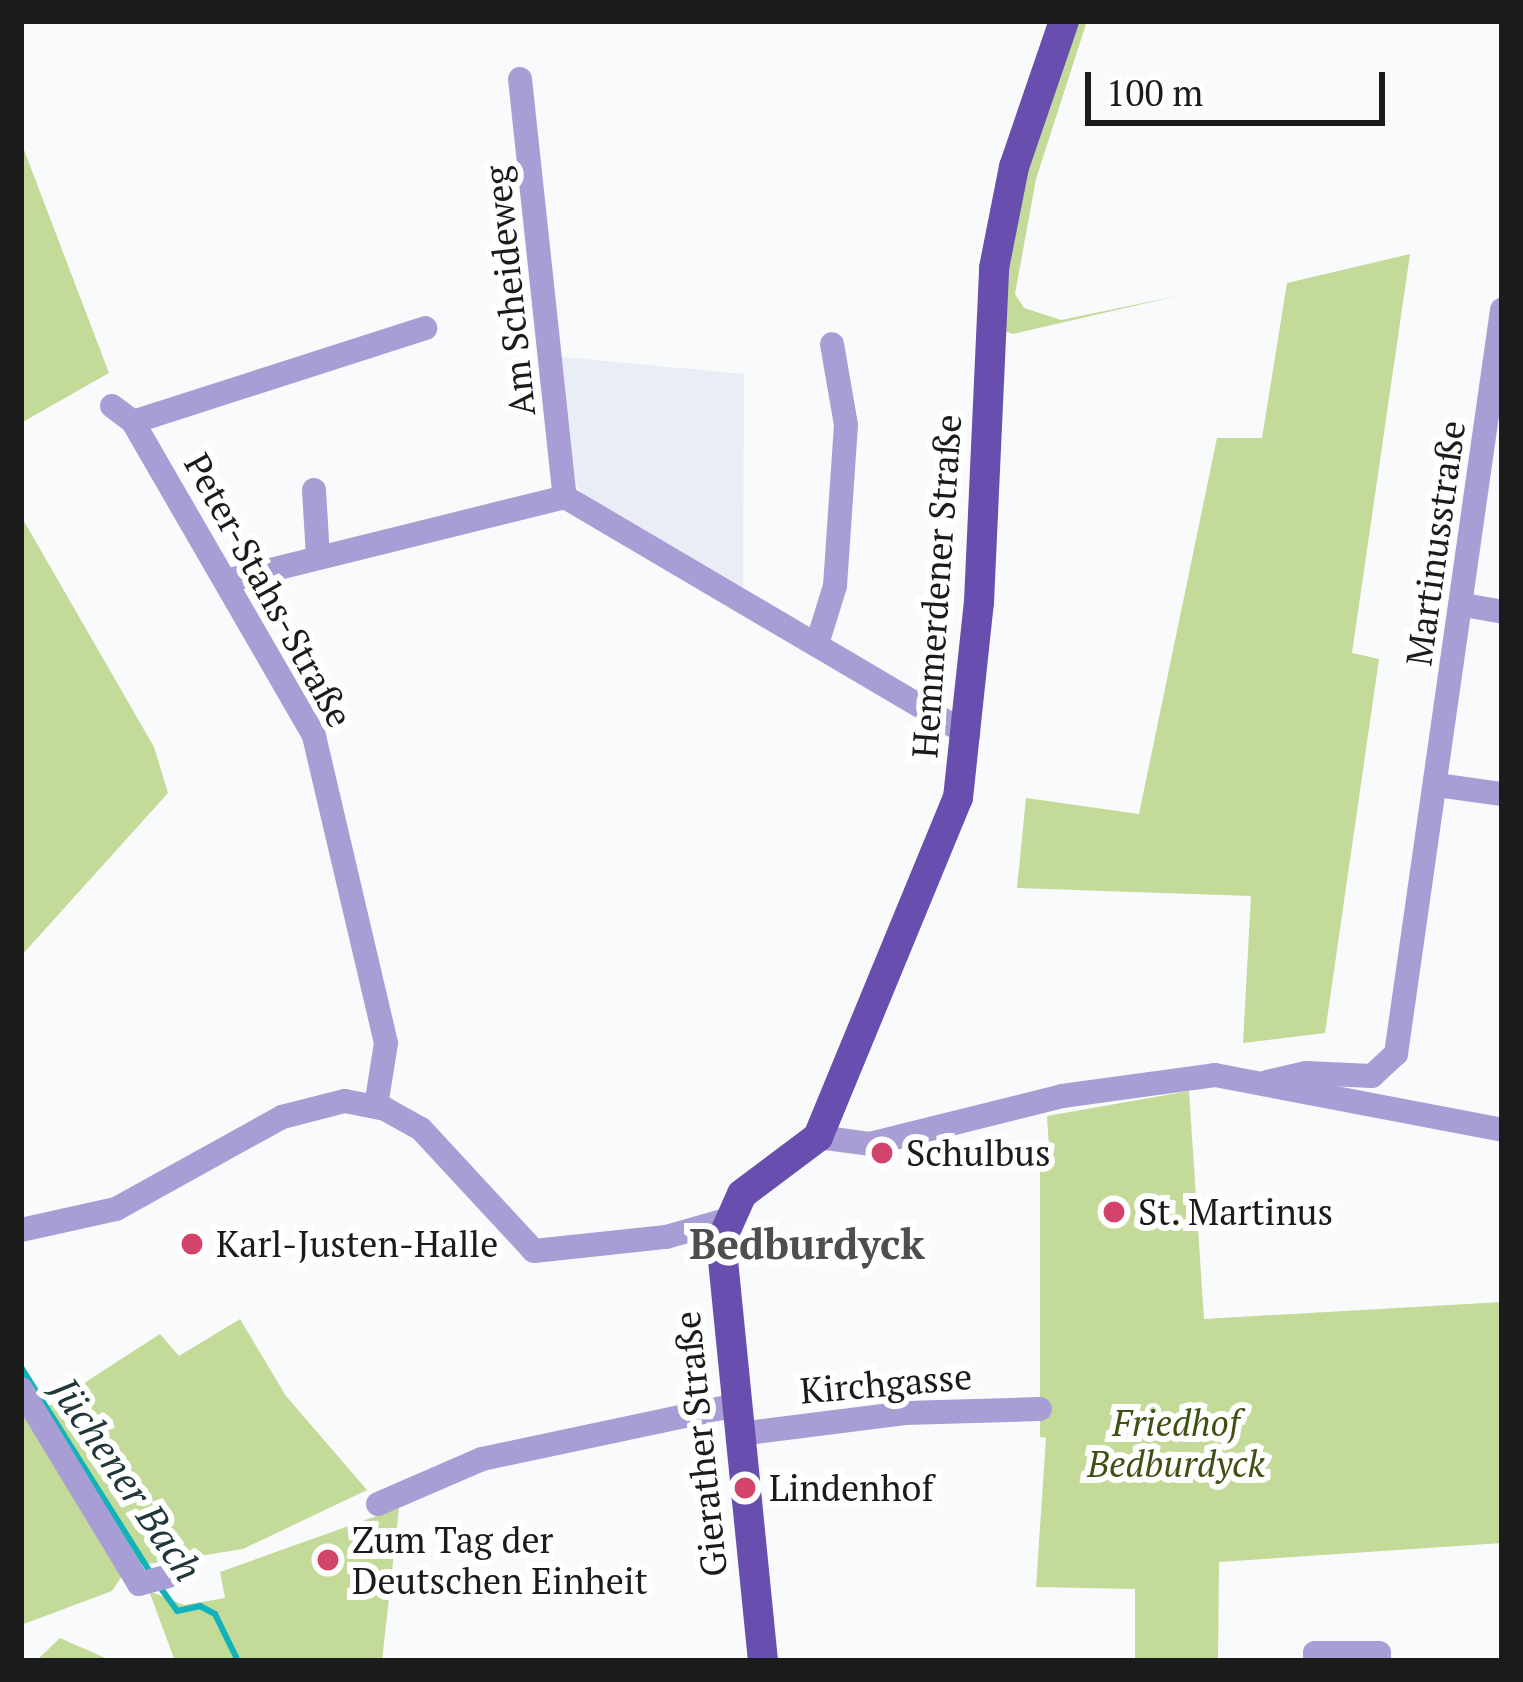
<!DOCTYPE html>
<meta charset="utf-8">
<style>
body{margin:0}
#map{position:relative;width:1523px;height:1682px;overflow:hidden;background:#f9fafb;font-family:"PT Serif",serif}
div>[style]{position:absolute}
.built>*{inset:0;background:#e9edf6}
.green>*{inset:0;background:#c3da99}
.stream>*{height:6px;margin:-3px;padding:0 3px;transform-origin:3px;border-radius:3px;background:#12b2ba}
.minor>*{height:24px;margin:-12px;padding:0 12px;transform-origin:12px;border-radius:12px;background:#a89ed5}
.major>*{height:30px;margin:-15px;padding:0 15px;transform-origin:15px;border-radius:15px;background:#674eaf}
.dots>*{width:33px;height:33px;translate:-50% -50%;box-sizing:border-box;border:6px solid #fff;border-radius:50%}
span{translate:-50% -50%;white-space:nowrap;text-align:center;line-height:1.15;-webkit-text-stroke:12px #fff;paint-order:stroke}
.street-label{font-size:36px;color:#1a1b1b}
.poi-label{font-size:36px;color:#1a1b1b}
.left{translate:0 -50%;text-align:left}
.park-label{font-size:36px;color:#3f5013;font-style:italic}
.water-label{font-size:39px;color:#21383a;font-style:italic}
.quarter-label{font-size:42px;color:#4d4e4f;font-weight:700}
.frame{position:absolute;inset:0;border:24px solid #1a1b1b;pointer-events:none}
.scale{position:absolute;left:1085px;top:72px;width:300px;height:54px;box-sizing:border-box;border:6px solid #1a1b1b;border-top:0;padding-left:15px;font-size:36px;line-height:42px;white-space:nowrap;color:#1a1b1b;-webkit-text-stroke:9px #fff;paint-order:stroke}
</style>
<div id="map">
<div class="built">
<i style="clip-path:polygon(562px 357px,744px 374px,743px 591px,589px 502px,576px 485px)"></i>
</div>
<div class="green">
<i style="clip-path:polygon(1074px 21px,1087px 21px,1036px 179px,1015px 294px,1024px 308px,1061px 320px,1177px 296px,1013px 334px,1004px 331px,999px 307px,1018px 195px)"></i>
<i style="clip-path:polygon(21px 142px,109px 373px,21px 423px)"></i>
<i style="clip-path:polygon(1410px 254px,1352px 653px,1379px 659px,1325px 1033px,1243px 1043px,1251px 896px,1017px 888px,1026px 798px,1139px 814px,1217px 438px,1262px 438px,1287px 283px)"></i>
<i style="clip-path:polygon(21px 516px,154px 747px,168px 793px,21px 956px)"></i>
<i style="clip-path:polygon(1189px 1091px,1204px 1319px,1502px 1302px,1502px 1543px,1219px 1562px,1218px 1661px,1135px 1661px,1135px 1589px,1036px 1587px,1046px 1438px,1040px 1437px,1040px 1149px,1049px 1148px,1047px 1116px)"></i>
<i style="clip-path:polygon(240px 1319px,286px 1396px,367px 1490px,243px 1549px,135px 1566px,41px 1411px,160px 1334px,179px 1356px)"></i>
<i style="clip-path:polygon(21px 1404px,122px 1576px,112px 1591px,21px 1625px)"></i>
<i style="clip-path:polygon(399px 1508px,382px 1661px,175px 1661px,149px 1591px,184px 1605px,225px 1598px,220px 1572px)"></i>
<i style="clip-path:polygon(60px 1638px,112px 1661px,36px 1661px)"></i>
</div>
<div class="stream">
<i style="left:21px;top:1367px;width:242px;rotate:57.8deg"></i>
<i style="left:157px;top:1583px;width:34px;rotate:54deg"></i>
<i style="left:177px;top:1611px;width:24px;rotate:-12deg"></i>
<i style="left:200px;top:1606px;width:17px;rotate:28deg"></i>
<i style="left:215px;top:1614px;width:52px;rotate:63.9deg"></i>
</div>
<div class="minor">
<i style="left:520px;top:79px;width:420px;rotate:83.9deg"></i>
<i style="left:112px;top:406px;width:26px;rotate:37deg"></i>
<i style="left:133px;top:422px;width:362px;rotate:60deg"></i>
<i style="left:314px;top:736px;width:315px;rotate:76.8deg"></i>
<i style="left:386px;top:1043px;width:64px;rotate:99deg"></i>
<i style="left:133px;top:422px;width:307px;rotate:-17.8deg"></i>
<i style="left:314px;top:490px;width:67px;rotate:86.6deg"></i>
<i style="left:226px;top:581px;width:349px;rotate:-13.9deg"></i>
<i style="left:565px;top:497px;width:468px;rotate:30.5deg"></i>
<i style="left:1464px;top:605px;width:39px;rotate:10deg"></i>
<i style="left:817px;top:644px;width:61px;rotate:-72.8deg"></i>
<i style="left:835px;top:586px;width:161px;rotate:-86.1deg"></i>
<i style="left:846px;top:425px;width:82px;rotate:-99.8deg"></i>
<i style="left:1437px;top:785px;width:66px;rotate:7.9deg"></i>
<i style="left:1267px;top:1082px;width:40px;rotate:-13deg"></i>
<i style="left:1306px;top:1073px;width:66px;rotate:2.6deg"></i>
<i style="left:1372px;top:1076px;width:33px;rotate:-43deg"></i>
<i style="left:1396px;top:1054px;width:752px;rotate:-81.89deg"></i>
<i style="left:818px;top:1137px;width:52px;rotate:7.7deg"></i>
<i style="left:870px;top:1144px;width:198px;rotate:-14deg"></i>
<i style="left:1062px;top:1096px;width:154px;rotate:-7.8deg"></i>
<i style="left:1215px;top:1075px;width:292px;rotate:10.8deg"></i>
<i style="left:21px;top:1230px;width:97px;rotate:-12.5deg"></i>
<i style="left:116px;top:1209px;width:190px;rotate:-29deg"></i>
<i style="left:282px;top:1117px;width:65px;rotate:-14.3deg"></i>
<i style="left:345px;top:1101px;width:41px;rotate:11.3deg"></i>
<i style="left:385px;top:1109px;width:41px;rotate:29.1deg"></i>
<i style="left:421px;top:1129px;width:166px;rotate:47.2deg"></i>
<i style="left:534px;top:1251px;width:133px;rotate:-6.1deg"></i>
<i style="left:666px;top:1237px;width:62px;rotate:-15.8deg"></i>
<i style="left:21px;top:1389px;width:228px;rotate:58.8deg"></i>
<i style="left:139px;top:1584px;width:30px;rotate:-15deg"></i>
<i style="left:739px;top:1434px;width:167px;rotate:-7.2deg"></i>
<i style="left:905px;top:1413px;width:135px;rotate:-1.7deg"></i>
<i style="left:378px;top:1504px;width:113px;rotate:-23.4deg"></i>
<i style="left:482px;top:1459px;width:259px;rotate:-12deg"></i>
<i style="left:1315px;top:1661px;width:8px;rotate:-90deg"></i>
<i style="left:1315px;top:1653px;width:64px"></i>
<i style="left:1379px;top:1653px;width:8px;rotate:90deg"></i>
</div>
<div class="major">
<i style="left:763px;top:1661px;width:422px;rotate:-95.7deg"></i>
<i style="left:721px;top:1241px;width:51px;rotate:-65.9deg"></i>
<i style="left:742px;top:1194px;width:95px;rotate:-36.9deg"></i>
<i style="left:818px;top:1137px;width:367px;rotate:-67.6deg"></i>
<i style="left:958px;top:798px;width:197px;rotate:-83.9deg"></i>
<i style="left:979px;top:602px;width:334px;rotate:-87.4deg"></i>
<i style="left:994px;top:268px;width:103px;rotate:-78.8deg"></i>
<i style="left:1014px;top:167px;width:154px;rotate:-71.1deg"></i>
</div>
<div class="dots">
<i style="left:882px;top:1153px;background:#d3446d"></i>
<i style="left:1114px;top:1212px;background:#d3446d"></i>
<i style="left:192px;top:1244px;background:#d3446d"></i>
<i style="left:745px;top:1488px;background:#d3446d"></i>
<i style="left:328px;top:1560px;background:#d3446d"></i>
</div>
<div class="street-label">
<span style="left:509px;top:291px;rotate:-96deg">Am Scheideweg</span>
<span style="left:1435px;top:543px;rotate:-82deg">Martinusstraße</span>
<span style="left:936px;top:586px;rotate:-86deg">Hemmerdener Straße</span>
<span style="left:269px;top:590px;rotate:61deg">Peter-Stahs-Straße</span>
<span style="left:886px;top:1383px;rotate:-5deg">Kirchgasse</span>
<span style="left:700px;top:1444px;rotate:-96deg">Gierather Straße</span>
</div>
<div class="poi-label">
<span class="left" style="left:906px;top:1153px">Schulbus</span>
<span class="left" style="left:1138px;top:1212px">St. Martinus</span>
<span class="left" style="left:216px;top:1244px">Karl-Justen-Halle</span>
<span class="left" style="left:769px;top:1488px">Lindenhof</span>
<span class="left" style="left:352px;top:1560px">Zum Tag der<br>Deutschen Einheit</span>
</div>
<div class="park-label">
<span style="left:1176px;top:1443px">Friedhof<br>Bedburdyck</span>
</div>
<div class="water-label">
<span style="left:127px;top:1479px;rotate:56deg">Jüchener Bach</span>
</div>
<div class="quarter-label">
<span style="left:807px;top:1243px">Bedburdyck</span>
</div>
<div class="frame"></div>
<div class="scale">100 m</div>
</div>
